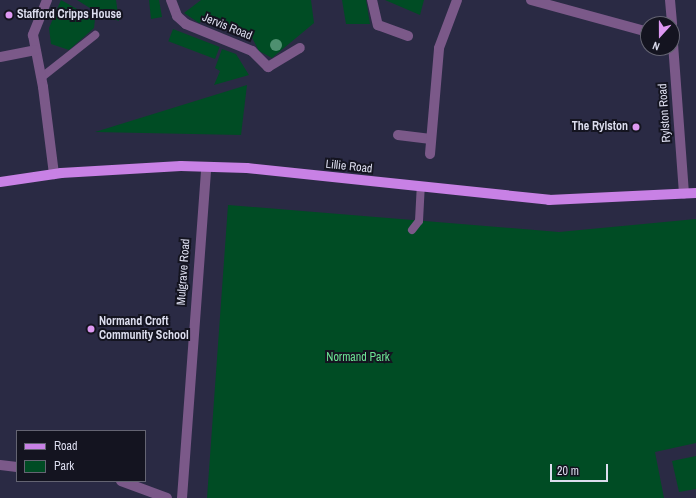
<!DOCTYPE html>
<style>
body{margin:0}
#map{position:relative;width:696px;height:498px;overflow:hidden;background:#2a2a44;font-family:"Archivo Narrow",sans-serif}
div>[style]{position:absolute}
.green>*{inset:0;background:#004c24;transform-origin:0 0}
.lane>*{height:8px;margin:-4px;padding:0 4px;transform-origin:4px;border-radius:4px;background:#7b5989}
.street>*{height:10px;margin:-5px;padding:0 5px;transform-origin:5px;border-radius:5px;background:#7b5989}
.primary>*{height:10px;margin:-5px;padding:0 5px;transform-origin:5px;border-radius:5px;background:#c881e5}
.trees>*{width:12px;height:12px;margin:-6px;border-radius:50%;background:#4e9070}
.dots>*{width:11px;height:11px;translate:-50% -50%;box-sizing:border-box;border:2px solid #141420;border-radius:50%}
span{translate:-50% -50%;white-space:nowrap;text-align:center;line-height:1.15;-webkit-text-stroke:4px #141420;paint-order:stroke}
.poi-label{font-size:12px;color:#dcddee;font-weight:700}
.left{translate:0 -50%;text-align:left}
.right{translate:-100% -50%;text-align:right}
.street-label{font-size:12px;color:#dcddee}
.park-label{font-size:12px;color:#6ce394}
.legend{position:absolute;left:16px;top:430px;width:130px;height:52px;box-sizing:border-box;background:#141420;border:1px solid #646472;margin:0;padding:5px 7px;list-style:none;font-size:12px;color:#dcddee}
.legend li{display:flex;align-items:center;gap:8px;height:20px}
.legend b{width:20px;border:1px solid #646472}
.north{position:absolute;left:640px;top:16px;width:40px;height:40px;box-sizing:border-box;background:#141420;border:1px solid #646472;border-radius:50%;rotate:201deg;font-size:11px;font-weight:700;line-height:16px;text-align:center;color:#dcddee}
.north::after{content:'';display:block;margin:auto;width:14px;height:18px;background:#de98f2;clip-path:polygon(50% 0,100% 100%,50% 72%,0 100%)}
.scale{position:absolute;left:550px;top:464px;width:58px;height:18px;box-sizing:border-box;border:2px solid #dcddee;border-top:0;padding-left:5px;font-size:12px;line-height:14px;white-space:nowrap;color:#dcddee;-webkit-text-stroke:3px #141420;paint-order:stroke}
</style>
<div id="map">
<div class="green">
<i style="clip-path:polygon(61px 0,95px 19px,94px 28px,69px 50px,51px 44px,49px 28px)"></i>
<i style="clip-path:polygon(77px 0,116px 0,119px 21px,101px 15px)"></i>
<i style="clip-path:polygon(149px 0,159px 0,162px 17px,151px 19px)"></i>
<i style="clip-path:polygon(201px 0,311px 0,314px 23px,272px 58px,259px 51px,250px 34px,207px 17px,199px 23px,184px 13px)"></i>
<i style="clip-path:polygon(342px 0,366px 0,370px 24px,346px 24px)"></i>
<i style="clip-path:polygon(385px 0,424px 0,420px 15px)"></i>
<i style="left:173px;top:29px;width:50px;height:13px;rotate:21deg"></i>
<i style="clip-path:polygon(222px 49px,236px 54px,249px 75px,214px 85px,220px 71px,215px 68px)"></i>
<i style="clip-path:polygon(247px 85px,241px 135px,95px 132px)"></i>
<i style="clip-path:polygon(228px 205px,559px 232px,696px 219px,696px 443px,655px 452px,664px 498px,207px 498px)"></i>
<i style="clip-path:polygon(696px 456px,696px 489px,679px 492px,672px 461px)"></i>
</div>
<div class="lane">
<i style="left:42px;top:77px;width:68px;rotate:-38.4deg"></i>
<i style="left:412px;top:230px;width:11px;rotate:-52deg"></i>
<i style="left:419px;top:221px;width:33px;rotate:-87deg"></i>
</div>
<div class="street">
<i style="left:47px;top:0;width:38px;rotate:112deg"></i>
<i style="left:33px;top:35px;width:53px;rotate:79.1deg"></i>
<i style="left:43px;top:87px;width:88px;rotate:82.8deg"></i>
<i style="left:171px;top:0;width:17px;rotate:69deg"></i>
<i style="left:177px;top:16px;width:12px;rotate:42deg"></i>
<i style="left:186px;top:24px;width:71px;rotate:22.2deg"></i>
<i style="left:252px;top:51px;width:23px;rotate:45deg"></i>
<i style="left:268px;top:67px;width:37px;rotate:-31deg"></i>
<i style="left:372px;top:0;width:26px;rotate:77deg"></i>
<i style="left:378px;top:25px;width:32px;rotate:20deg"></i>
<i style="left:531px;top:0;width:121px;rotate:15.3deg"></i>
<i style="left:670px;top:0;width:24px;rotate:85deg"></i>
<i style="left:672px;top:30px;width:164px;rotate:85.8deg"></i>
<i style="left:0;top:57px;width:36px;rotate:-11deg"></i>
<i style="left:398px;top:135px;width:33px;rotate:7deg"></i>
<i style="left:430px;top:154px;width:106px;rotate:-85.1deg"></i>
<i style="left:439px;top:48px;width:51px;rotate:-69.4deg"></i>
<i style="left:0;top:465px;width:17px;rotate:7deg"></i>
<i style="left:121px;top:481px;width:49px;rotate:20.3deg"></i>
<i style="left:182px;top:498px;width:331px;rotate:-85.8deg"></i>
</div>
<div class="primary">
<i style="left:0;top:182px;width:62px;rotate:-8.4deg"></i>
<i style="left:61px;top:173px;width:120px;rotate:-3.3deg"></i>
<i style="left:181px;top:166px;width:66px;rotate:1.7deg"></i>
<i style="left:247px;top:168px;width:304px;rotate:6deg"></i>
<i style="left:549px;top:200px;width:147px;rotate:-2.7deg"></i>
</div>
<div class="trees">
<i style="left:276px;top:45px"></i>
</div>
<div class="dots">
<i style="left:9px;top:15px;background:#de98f2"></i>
<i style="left:636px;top:127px;background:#de98f2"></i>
<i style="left:91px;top:329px;background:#de98f2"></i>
</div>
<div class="poi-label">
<span class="left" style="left:17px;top:15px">Stafford Cripps House</span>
<span class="right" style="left:628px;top:127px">The Rylston</span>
<span class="left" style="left:99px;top:329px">Normand Croft<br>Community School</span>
</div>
<div class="street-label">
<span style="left:227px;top:27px;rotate:22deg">Jervis Road</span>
<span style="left:665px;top:113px;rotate:-94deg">Rylston Road</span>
<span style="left:349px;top:167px;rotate:6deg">Lillie Road</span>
<span style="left:184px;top:272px;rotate:-86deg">Mulgrave Road</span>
</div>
<div class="park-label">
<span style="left:358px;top:358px">Normand Park</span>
</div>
<ul class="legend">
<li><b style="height:5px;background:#c881e5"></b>Road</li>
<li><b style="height:11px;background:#004c24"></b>Park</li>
</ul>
<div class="north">N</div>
<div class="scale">20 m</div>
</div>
